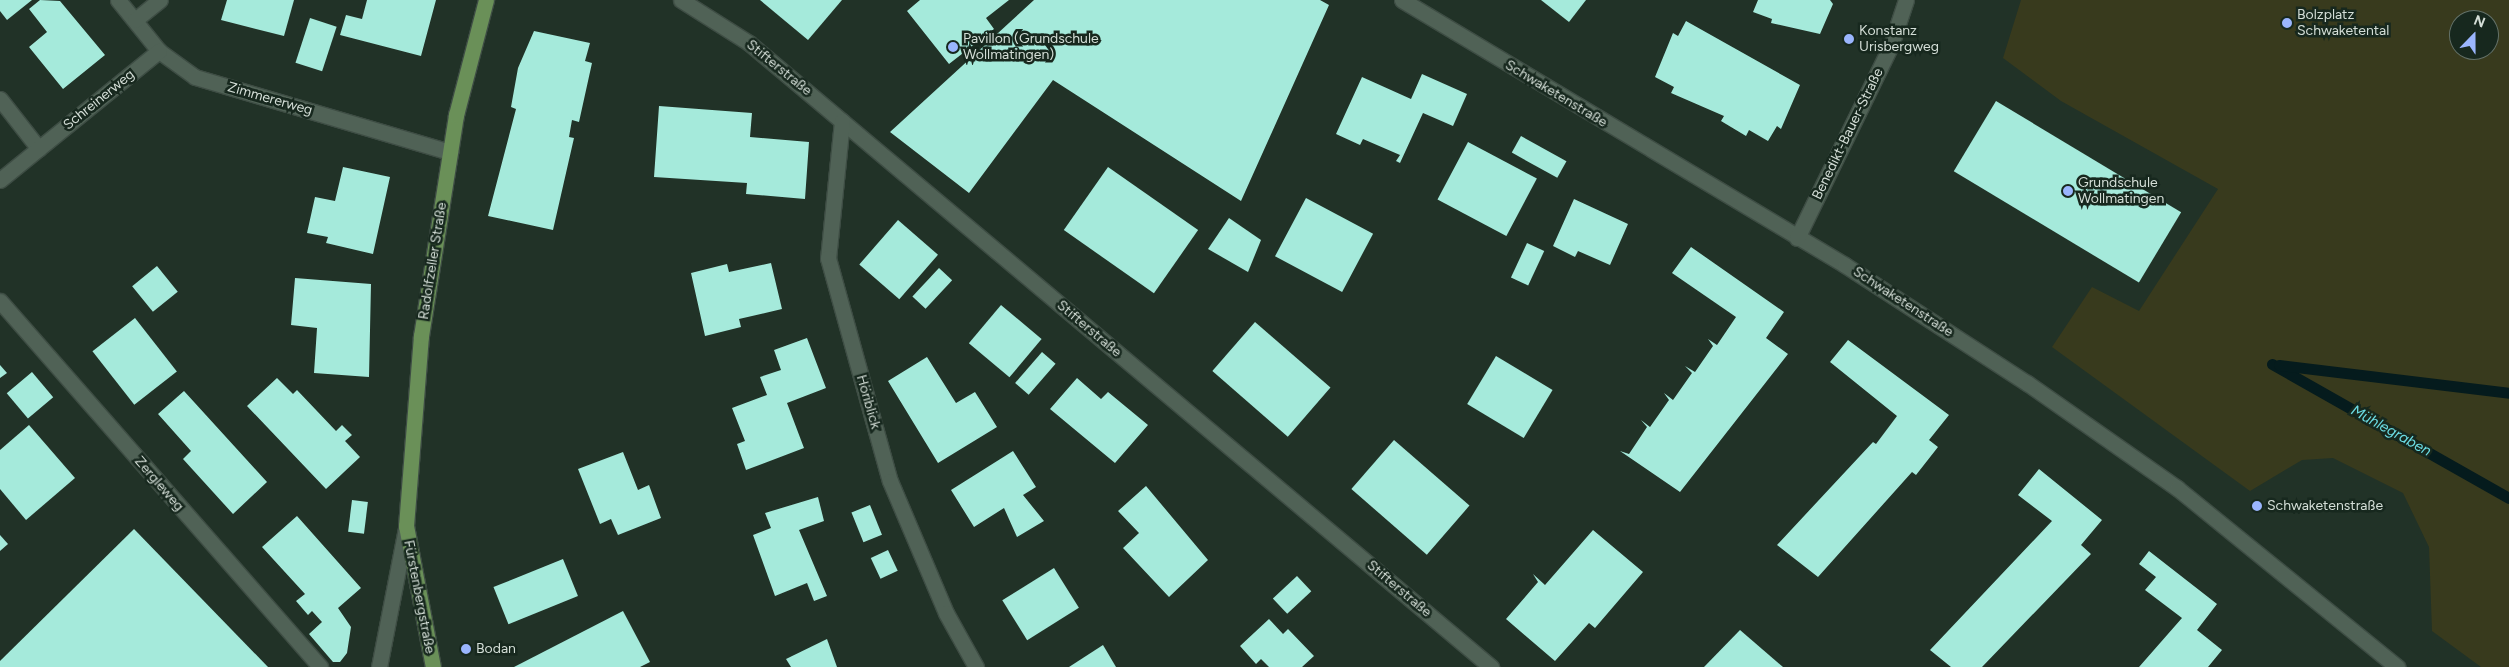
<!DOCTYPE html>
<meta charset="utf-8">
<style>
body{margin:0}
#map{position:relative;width:2509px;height:667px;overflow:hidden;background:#213227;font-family:Figtree,sans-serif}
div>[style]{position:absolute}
.green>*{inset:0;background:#383a1d}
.stream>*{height:11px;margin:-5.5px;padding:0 5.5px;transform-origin:5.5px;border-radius:5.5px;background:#051b1d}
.building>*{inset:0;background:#a5eadb;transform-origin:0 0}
.roads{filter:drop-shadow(1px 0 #3e4d44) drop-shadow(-1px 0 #3e4d44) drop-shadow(0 1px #3e4d44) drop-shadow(0 -1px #3e4d44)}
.minor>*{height:15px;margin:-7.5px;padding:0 7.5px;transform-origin:7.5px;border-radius:7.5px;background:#506256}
.major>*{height:15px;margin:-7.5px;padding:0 7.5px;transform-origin:7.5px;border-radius:7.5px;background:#6a9058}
.dots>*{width:14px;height:14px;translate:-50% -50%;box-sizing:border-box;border:2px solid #17281e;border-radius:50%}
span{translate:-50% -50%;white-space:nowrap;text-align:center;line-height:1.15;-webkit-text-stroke:5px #17281e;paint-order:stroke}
.poi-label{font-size:14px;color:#d4ded7}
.left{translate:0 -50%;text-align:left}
.street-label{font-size:14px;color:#d4ded7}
.water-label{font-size:15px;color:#6bdbe2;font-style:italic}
.north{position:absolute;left:2449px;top:10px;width:50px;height:50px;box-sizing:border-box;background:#17281e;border:1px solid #637168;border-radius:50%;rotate:22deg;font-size:14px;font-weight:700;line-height:20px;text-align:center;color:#d4ded7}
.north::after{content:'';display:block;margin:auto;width:18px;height:22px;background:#9ab5fd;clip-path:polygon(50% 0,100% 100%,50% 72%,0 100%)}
</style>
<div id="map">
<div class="green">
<i style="clip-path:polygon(evenodd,2021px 0,2509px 0,2509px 667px,2481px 667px,2432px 631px,2429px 547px,2403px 493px,2333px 458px,2302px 460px,2250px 491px,2052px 347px,2092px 287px,2139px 311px,2218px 189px,2061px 101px,2003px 58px,2021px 0,2459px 20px,2489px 20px,2489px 50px,2459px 50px,2459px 20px)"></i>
</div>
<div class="stream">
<i style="left:2272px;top:364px;width:272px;rotate:29.5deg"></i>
<i style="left:2279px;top:365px;width:232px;rotate:6.9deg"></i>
</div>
<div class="building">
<i style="clip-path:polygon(0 0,32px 0,7px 20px,0 11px)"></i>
<i style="clip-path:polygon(40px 0,60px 1px,105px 55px,63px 89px,29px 47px,47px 32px,29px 9px)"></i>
<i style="clip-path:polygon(227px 0,294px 0,284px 36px,221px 20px)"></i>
<i style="clip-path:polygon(367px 0,436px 0,421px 56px,340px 35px,346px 15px,362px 19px)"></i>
<i style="clip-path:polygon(760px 0,842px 0,808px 40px)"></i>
<i style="clip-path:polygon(920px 0,1009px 0,986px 18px,994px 29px,949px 64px,907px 11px)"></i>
<i style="clip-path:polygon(1034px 0,1320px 0,1329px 5px,1241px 201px,1053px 80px,969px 193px,890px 132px)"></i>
<i style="clip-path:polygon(1541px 0,1586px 0,1569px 22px)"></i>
<i style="clip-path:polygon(1758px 0,1830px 0,1833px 4px,1820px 34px,1771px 23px,1772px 19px,1753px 12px)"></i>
<i style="left:310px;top:18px;width:28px;height:47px;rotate:18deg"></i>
<i style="clip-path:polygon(1686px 21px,1800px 85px,1781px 129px,1777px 126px,1768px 141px,1749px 130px,1746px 136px,1721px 121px,1724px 116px,1671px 93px,1674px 87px,1655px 77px,1673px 33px,1678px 36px)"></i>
<i style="clip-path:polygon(534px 31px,590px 43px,585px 61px,592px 63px,579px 122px,572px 120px,569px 137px,574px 138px,553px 230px,488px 216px,516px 109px,511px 107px,518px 68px)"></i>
<i style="clip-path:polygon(1422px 74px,1467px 94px,1453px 126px,1423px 113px,1400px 163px,1396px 161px,1400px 155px,1363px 139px,1360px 145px,1336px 134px,1362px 77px,1411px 99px)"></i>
<i style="left:1996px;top:101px;width:216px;height:82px;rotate:31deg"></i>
<i style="clip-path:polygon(659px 106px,752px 113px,750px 137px,809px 142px,805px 199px,746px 194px,747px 183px,654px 177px)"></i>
<i style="left:1521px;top:136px;width:52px;height:19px;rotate:29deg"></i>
<i style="left:1468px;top:142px;width:78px;height:65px;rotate:28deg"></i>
<i style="clip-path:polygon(343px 167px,390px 177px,373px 254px,326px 243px,328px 237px,307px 233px,315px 197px,335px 201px)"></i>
<i style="left:1108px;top:167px;width:110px;height:77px;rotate:35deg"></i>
<i style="left:1306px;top:198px;width:76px;height:66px;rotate:28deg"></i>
<i style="clip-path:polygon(1574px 199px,1628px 224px,1610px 265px,1578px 251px,1575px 257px,1553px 246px)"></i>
<i style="clip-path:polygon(1229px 218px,1261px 240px,1248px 272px,1208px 249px)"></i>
<i style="left:898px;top:220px;width:53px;height:59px;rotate:41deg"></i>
<i style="left:1527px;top:243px;width:19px;height:38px;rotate:25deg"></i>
<i style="clip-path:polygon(1691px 247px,1784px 312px,1766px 338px,1788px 354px,1680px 492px,1620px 451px,1629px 454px,1647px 427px,1641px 420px,1650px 427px,1669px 400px,1664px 393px,1673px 400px,1692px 373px,1685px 366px,1695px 372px,1713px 346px,1708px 339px,1717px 345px,1736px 317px,1672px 273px)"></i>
<i style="clip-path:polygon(771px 263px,782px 309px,739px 319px,741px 327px,705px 336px,691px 273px,727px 264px,729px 272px)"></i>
<i style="left:157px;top:266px;width:33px;height:32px;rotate:51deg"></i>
<i style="left:939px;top:268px;width:18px;height:39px;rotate:43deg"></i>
<i style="clip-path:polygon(295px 278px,371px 284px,369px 377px,314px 373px,317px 328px,291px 325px)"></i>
<i style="left:1001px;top:305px;width:53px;height:50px;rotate:40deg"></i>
<i style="left:135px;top:318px;width:68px;height:54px;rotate:52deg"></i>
<i style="left:1255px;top:322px;width:100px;height:65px;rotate:41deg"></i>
<i style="clip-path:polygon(807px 338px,826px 388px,787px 403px,804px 448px,746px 470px,737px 444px,745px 441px,732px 408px,767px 395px,760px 377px,781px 370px,774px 350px)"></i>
<i style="clip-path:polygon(1848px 340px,1949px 415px,1929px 440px,1938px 447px,1916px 475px,1912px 472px,1818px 577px,1777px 545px,1873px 442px,1876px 444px,1897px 416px,1830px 362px)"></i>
<i style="left:1042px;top:352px;width:18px;height:41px;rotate:41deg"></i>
<i style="left:1496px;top:356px;width:66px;height:56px;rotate:31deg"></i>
<i style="clip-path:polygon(927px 357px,956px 403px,975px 392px,997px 427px,938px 463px,888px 381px)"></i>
<i style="clip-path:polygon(0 365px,7px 373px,0 378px)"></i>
<i style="left:32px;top:372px;width:33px;height:33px;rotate:50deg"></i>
<i style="clip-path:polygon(277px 378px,293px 394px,297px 390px,336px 431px,342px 425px,352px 435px,345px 441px,360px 457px,326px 489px,247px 406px)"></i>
<i style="clip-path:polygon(1077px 378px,1101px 399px,1108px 392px,1148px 425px,1115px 463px,1050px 409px)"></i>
<i style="clip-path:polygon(184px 391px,267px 482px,233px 514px,183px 459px,191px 451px,158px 414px)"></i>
<i style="clip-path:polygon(29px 425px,75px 478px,26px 520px,0 489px,0 450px)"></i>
<i style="left:1394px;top:440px;width:100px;height:65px;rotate:41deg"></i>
<i style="clip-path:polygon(1013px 451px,1036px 487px,1023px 495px,1044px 521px,1017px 537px,1004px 508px,974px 527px,951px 490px)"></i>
<i style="clip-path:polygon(623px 452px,638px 490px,649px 485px,661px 518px,618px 535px,611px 519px,600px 524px,578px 469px)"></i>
<i style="clip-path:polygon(2039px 469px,2102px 520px,2081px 545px,2091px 554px,1982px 667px,1951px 667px,1930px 650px,2052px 521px,2018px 495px)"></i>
<i style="clip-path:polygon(1146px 486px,1208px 560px,1169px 597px,1123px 548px,1139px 533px,1118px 511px)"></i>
<i style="clip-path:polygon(818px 497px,824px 521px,799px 530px,827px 596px,814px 601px,807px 583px,775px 596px,753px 535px,771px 528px,765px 513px)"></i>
<i style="left:352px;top:500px;width:16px;height:32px;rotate:7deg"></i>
<i style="left:870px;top:505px;width:32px;height:20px;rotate:68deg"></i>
<i style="clip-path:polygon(297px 516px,361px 588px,338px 608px,351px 627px,347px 653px,340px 662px,333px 662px,309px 634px,322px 622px,312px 611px,308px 615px,296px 601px,305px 594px,262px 547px)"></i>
<i style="clip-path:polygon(134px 529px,268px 667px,0 667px,0 661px)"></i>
<i style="clip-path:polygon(1593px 530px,1643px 572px,1595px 628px,1589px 623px,1555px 661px,1506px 619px,1538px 582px,1533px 574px,1545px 585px)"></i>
<i style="clip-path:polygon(0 535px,8px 544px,0 551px)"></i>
<i style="left:888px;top:550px;width:23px;height:19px;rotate:65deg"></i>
<i style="clip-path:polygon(2149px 551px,2217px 604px,2197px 630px,2222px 650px,2208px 667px,2139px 667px,2182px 618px,2145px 590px,2156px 577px,2139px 564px)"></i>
<i style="left:563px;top:559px;width:40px;height:75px;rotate:68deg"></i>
<i style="left:1054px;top:568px;width:47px;height:61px;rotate:58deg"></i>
<i style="left:1297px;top:576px;width:21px;height:33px;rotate:47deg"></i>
<i style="clip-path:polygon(623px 611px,650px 662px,640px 667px,514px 667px)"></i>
<i style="clip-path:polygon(1269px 619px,1283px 634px,1288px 629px,1314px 656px,1302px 667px,1269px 667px,1261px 659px,1256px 664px,1240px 646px)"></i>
<i style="clip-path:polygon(1740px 630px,1783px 667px,1704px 667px)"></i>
<i style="clip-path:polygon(827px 639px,837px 667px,791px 667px,786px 659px)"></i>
<i style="clip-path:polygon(1103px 645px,1116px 667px,1069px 667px)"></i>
</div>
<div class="roads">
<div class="minor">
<i style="left:118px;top:0;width:65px;rotate:51.2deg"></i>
<i style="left:159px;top:51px;width:44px;rotate:35.8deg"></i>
<i style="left:195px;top:77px;width:266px;rotate:16.4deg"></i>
<i style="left:681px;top:0;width:80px;rotate:32.3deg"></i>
<i style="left:749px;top:43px;width:970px;rotate:40.06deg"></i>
<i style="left:1402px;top:0;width:516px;rotate:30.89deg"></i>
<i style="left:1845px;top:265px;width:217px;rotate:33deg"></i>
<i style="left:2027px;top:383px;width:183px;rotate:35deg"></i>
<i style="left:2177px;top:488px;width:284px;rotate:39.1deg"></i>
<i style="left:135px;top:20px;width:32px;rotate:-39deg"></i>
<i style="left:0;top:99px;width:63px;rotate:52deg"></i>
<i style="left:842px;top:121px;width:138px;rotate:95.8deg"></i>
<i style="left:828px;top:258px;width:231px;rotate:74.5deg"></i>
<i style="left:890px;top:481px;width:143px;rotate:67deg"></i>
<i style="left:946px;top:613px;width:62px;rotate:60.9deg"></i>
<i style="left:0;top:180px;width:205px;rotate:-39.1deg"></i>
<i style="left:1797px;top:238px;width:215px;rotate:-64deg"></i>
<i style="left:1891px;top:45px;width:47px;rotate:-71.6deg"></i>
<i style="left:0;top:301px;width:486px;rotate:48.8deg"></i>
<i style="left:379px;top:667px;width:142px;rotate:-79deg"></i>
</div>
<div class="major">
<i style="left:433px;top:667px;width:144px;rotate:-100.8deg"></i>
<i style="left:406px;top:526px;width:191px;rotate:-85.5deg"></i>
<i style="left:421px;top:336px;width:224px;rotate:-81deg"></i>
<i style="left:456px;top:115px;width:119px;rotate:-75.4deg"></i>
</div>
</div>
<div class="dots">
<i style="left:2287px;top:23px;background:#9ab5fd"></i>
<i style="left:1849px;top:39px;background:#9ab5fd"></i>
<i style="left:953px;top:47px;background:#9ab5fd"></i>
<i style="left:2068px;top:191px;background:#9ab5fd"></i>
<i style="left:2257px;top:506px;background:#9ab5fd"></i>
<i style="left:466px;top:649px;background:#9ab5fd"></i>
</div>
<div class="poi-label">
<span class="left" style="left:2297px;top:23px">Bolzplatz<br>Schwaketental</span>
<span class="left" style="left:1859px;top:39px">Konstanz<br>Urisbergweg</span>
<span class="left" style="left:963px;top:47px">Pavillon (Grundschule<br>Wollmatingen)</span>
<span class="left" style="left:2078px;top:191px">Grundschule<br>Wollmatingen</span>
<span class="left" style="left:2267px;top:506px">Schwaketenstraße</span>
<span class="left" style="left:476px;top:649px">Bodan</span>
</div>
<div class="street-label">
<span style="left:779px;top:68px;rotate:39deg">Stifterstraße</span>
<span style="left:1556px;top:94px;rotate:31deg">Schwaketenstraße</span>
<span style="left:270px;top:99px;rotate:16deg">Zimmererweg</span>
<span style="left:99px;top:100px;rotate:-39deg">Schreinerweg</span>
<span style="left:1848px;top:134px;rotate:-64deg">Benedikt-Bauer-Straße</span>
<span style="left:433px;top:261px;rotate:-81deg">Radolfzeller Straße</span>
<span style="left:1903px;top:302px;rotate:33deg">Schwaketenstraße</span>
<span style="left:1089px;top:329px;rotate:40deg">Stifterstraße</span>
<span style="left:868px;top:402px;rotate:74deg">Höriblick</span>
<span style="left:159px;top:484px;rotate:49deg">Zergleweg</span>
<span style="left:1399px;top:589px;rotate:40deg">Stifterstraße</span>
<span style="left:419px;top:597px;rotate:79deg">Fürstenbergstraße</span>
</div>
<div class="water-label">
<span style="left:2391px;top:431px;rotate:29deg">Mühlegraben</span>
</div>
<div class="north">N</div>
</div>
